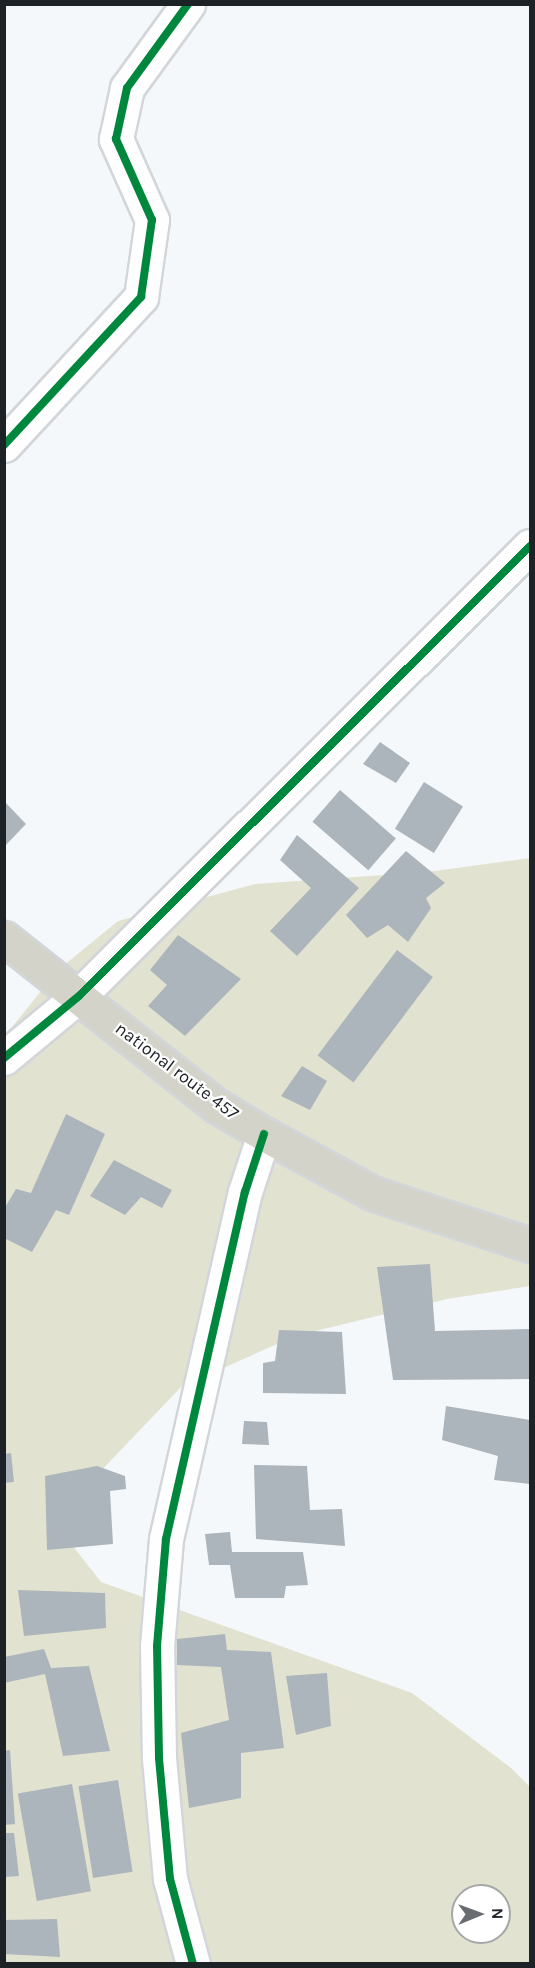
<!DOCTYPE html>
<style>
body{margin:0}
#map{position:relative;width:535px;height:1968px;overflow:hidden;background:#f5f8fb;font-family:Karla,sans-serif}
div>[style]{position:absolute}
.green>*{inset:0;background:#e2e2d0}
.building>*{inset:0;background:#acb5bb;transform-origin:0 0}
.roads{filter:drop-shadow(2px 0 #d2d6da) drop-shadow(-2px 0 #d2d6da) drop-shadow(0 2px #d2d6da) drop-shadow(0 -2px #d2d6da)}
.minor>*{height:33px;margin:-16.5px;padding:0 16.5px;transform-origin:16.5px;border-radius:16.5px;background:#fefefe}
.highway>*{height:33px;margin:-16.5px;padding:0 16.5px;transform-origin:16.5px;border-radius:16.5px;background:#d3d3ca}
.cycleway>*{height:8px;margin:-4px;padding:0 4px;transform-origin:4px;border-radius:4px;background:#00873e}
span{translate:-50% -50%;white-space:nowrap;text-align:center;line-height:1.15;-webkit-text-stroke:4.5px #fff;paint-order:stroke}
.street-label{font-size:18px;color:#1d2226}
.frame{position:absolute;inset:0;border:6px solid #1d2226;pointer-events:none}
.north{position:absolute;left:451px;top:1884px;width:60px;height:60px;box-sizing:border-box;background:#fff;border:2px solid #a5a7a8;border-radius:50%;rotate:89deg;font-size:16px;font-weight:700;line-height:24px;text-align:center;color:#1d2226}
.north::after{content:'';display:block;margin:auto;width:21px;height:27px;background:#696d71;clip-path:polygon(50% 0,100% 100%,50% 72%,0 100%)}
</style>
<div id="map">
<div class="green">
<i style="clip-path:polygon(evenodd,530px 858px,530px 1286px,447px 1299px,295px 1336px,181px 1387px,75px 1498px,68px 1540px,101px 1582px,412px 1693px,511px 1768px,530px 1787px,530px 1963px,5px 1963px,4px 1037px,58px 970px,118px 921px,255px 884px,427px 872px,530px 858px,463px 1896px,499px 1896px,499px 1932px,463px 1932px,463px 1896px)"></i>
</div>
<div class="building">
<i style="clip-path:polygon(380px 742px,410px 763px,396px 783px,363px 764px)"></i>
<i style="left:424px;top:782px;width:46px;height:55px;rotate:32deg"></i>
<i style="left:340px;top:790px;width:74px;height:42px;rotate:41deg"></i>
<i style="clip-path:polygon(4px 801px,26px 824px,4px 847px)"></i>
<i style="clip-path:polygon(297px 835px,359px 888px,297px 956px,270px 931px,311px 888px,280px 860px)"></i>
<i style="clip-path:polygon(406px 851px,445px 883px,426px 898px,431px 908px,408px 942px,388px 925px,367px 938px,346px 915px)"></i>
<i style="clip-path:polygon(178px 935px,241px 979px,185px 1036px,148px 1006px,167px 985px,150px 970px)"></i>
<i style="left:397px;top:950px;width:45px;height:132px;rotate:37deg"></i>
<i style="clip-path:polygon(302px 1066px,327px 1081px,310px 1110px,281px 1096px)"></i>
<i style="clip-path:polygon(66px 1114px,105px 1134px,69px 1215px,56px 1210px,32px 1252px,4px 1238px,4px 1209px,16px 1189px,31px 1193px)"></i>
<i style="clip-path:polygon(114px 1160px,172px 1190px,162px 1208px,141px 1197px,125px 1215px,90px 1196px)"></i>
<i style="clip-path:polygon(430px 1264px,435px 1331px,530px 1329px,530px 1379px,393px 1380px,377px 1267px)"></i>
<i style="clip-path:polygon(279px 1330px,342px 1332px,346px 1394px,263px 1393px,263px 1363px,275px 1361px)"></i>
<i style="clip-path:polygon(446px 1406px,530px 1420px,530px 1484px,494px 1480px,498px 1456px,442px 1440px)"></i>
<i style="clip-path:polygon(244px 1421px,267px 1422px,269px 1445px,242px 1444px)"></i>
<i style="clip-path:polygon(11px 1453px,14px 1482px,4px 1483px,4px 1454px)"></i>
<i style="clip-path:polygon(254px 1465px,307px 1466px,310px 1510px,342px 1509px,345px 1546px,256px 1539px)"></i>
<i style="clip-path:polygon(97px 1466px,125px 1476px,126px 1489px,110px 1491px,113px 1544px,47px 1550px,45px 1476px)"></i>
<i style="clip-path:polygon(230px 1532px,232px 1552px,303px 1552px,308px 1585px,286px 1586px,284px 1598px,235px 1598px,230px 1565px,209px 1565px,205px 1534px)"></i>
<i style="clip-path:polygon(18px 1590px,105px 1593px,106px 1628px,24px 1636px)"></i>
<i style="clip-path:polygon(225px 1634px,227px 1650px,271px 1652px,284px 1748px,241px 1753px,241px 1798px,189px 1808px,181px 1733px,229px 1720px,221px 1667px,177px 1665px,177px 1639px)"></i>
<i style="clip-path:polygon(44px 1649px,51px 1668px,89px 1666px,110px 1751px,63px 1756px,45px 1674px,4px 1683px,4px 1657px)"></i>
<i style="clip-path:polygon(327px 1673px,331px 1726px,296px 1735px,286px 1676px)"></i>
<i style="clip-path:polygon(10px 1750px,15px 1824px,4px 1825px,4px 1751px)"></i>
<i style="left:118px;top:1780px;width:93px;height:40px;rotate:81deg"></i>
<i style="left:72px;top:1784px;width:109px;height:55px;rotate:80deg"></i>
<i style="clip-path:polygon(4px 1833px,14px 1833px,19px 1876px,4px 1877px)"></i>
<i style="clip-path:polygon(57px 1919px,60px 1957px,4px 1954px,4px 1920px)"></i>
</div>
<div class="roads">
<div class="minor">
<i style="left:4px;top:445px;width:202px;rotate:-47.2deg"></i>
<i style="left:141px;top:297px;width:78px;rotate:-81.9deg"></i>
<i style="left:152px;top:220px;width:89px;rotate:-114deg"></i>
<i style="left:116px;top:139px;width:52px;rotate:-77.8deg"></i>
<i style="left:127px;top:88px;width:104px;rotate:-54deg"></i>
<i style="left:4px;top:1058px;width:97px;rotate:-39.6deg"></i>
<i style="left:79px;top:996px;width:637px;rotate:-44.94deg"></i>
<i style="left:193px;top:1964px;width:88px;rotate:-105.1deg"></i>
<i style="left:170px;top:1879px;width:121px;rotate:-95.2deg"></i>
<i style="left:159px;top:1758px;width:112px;rotate:-91deg"></i>
<i style="left:157px;top:1646px;width:107px;rotate:-85.2deg"></i>
<i style="left:166px;top:1539px;width:356px;rotate:-77.2deg"></i>
<i style="left:245px;top:1192px;width:61px;rotate:-71.9deg"></i>
</div>
<div class="highway">
<i style="left:4px;top:938px;width:271px;rotate:38.3deg"></i>
<i style="left:217px;top:1106px;width:55px;rotate:30.8deg"></i>
<i style="left:264px;top:1134px;width:123px;rotate:28.6deg"></i>
<i style="left:372px;top:1193px;width:166px;rotate:18.2deg"></i>
</div>
</div>
<div class="cycleway">
<i style="left:4px;top:445px;width:202px;rotate:-47.2deg"></i>
<i style="left:141px;top:297px;width:78px;rotate:-81.9deg"></i>
<i style="left:152px;top:220px;width:89px;rotate:-114deg"></i>
<i style="left:116px;top:139px;width:52px;rotate:-77.8deg"></i>
<i style="left:127px;top:88px;width:104px;rotate:-54deg"></i>
<i style="left:4px;top:1058px;width:97px;rotate:-39.6deg"></i>
<i style="left:79px;top:996px;width:637px;rotate:-44.94deg"></i>
<i style="left:193px;top:1964px;width:88px;rotate:-105.1deg"></i>
<i style="left:170px;top:1879px;width:121px;rotate:-95.2deg"></i>
<i style="left:159px;top:1758px;width:112px;rotate:-91deg"></i>
<i style="left:157px;top:1646px;width:107px;rotate:-85.2deg"></i>
<i style="left:166px;top:1539px;width:356px;rotate:-77.2deg"></i>
<i style="left:245px;top:1192px;width:61px;rotate:-71.9deg"></i>
</div>
<div class="street-label">
<span style="left:177px;top:1071px;rotate:37deg">national route 457</span>
</div>
<div class="frame"></div>
<div class="north">N</div>
</div>
